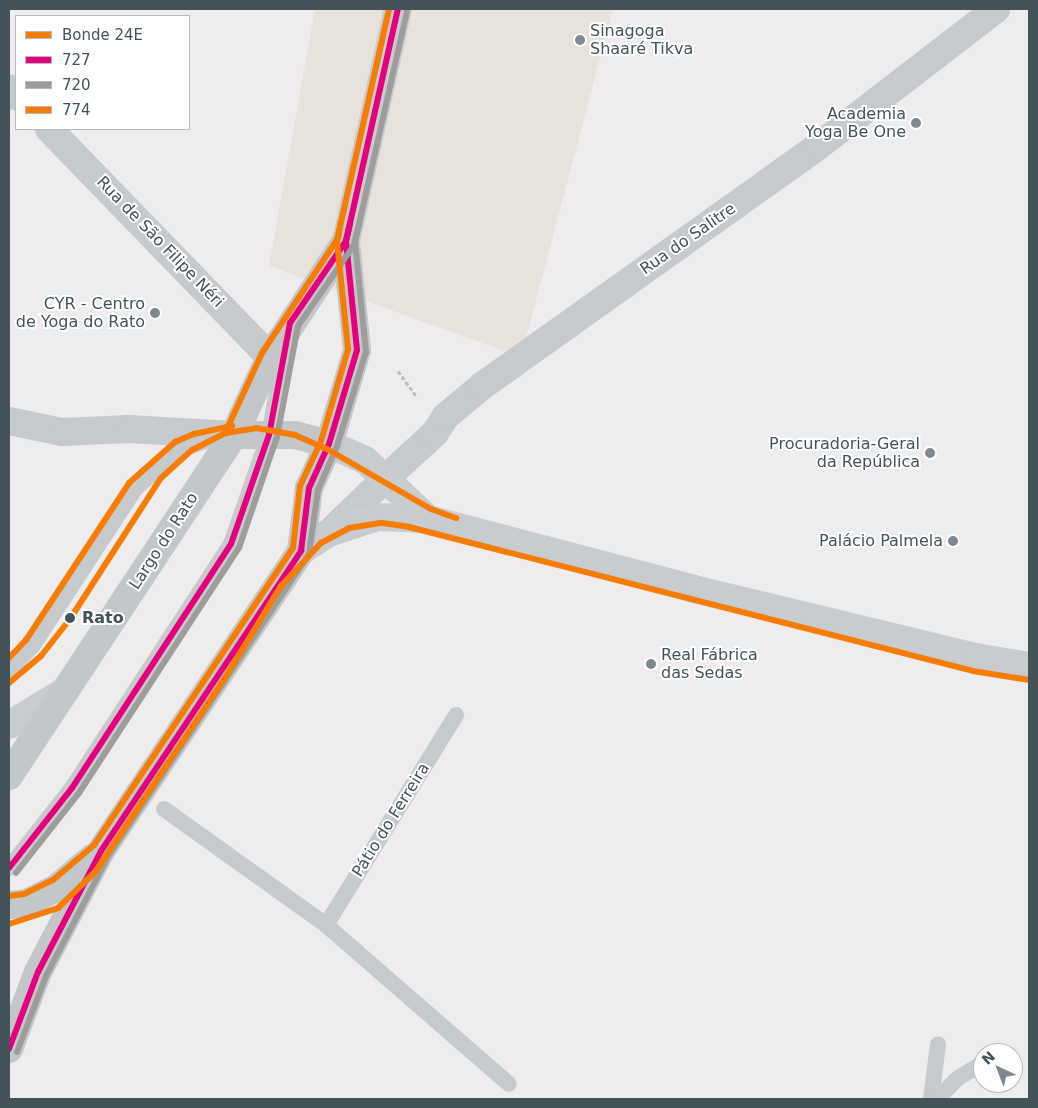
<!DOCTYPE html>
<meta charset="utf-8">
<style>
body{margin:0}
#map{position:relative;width:1038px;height:1108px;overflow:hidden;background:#eeeced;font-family:"DejaVu Sans",sans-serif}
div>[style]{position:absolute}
.commercial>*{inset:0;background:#e7e2dc}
.path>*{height:3px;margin-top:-1.5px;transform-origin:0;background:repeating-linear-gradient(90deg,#b4c2bc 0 4px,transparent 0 6.5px)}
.service>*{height:16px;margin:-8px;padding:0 8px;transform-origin:8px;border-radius:8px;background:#c6cacc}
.minor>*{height:28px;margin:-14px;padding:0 14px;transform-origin:14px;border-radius:14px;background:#c6cacc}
.tertiary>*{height:28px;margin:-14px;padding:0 14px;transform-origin:14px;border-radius:14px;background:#c6cacc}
.secondary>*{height:28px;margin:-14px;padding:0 14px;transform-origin:14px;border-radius:14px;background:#c8ccce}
.primary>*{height:28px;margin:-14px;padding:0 14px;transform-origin:14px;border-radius:14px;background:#c3c7ca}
.bus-1>*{height:6px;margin:-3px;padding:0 3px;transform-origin:3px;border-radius:3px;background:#e5007d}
.bus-2>*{height:6px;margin:-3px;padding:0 3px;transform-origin:3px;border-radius:3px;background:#9d9d9c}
.bus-3>*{height:6px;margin:-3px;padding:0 3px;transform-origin:3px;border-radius:3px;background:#f67c04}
.tram-1>*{height:6px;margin:-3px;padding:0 3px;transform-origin:3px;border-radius:3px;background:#f67d04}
.dots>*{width:14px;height:14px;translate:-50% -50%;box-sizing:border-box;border:2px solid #fff;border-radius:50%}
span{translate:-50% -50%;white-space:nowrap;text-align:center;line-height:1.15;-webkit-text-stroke:4px #fff;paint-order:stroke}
.poi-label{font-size:16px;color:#445259}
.left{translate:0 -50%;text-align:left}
.right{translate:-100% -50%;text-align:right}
.street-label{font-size:16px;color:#445259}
.stop-label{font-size:16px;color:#445259;font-weight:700}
.frame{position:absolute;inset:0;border:10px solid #445259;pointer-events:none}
.legend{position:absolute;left:15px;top:15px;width:175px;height:115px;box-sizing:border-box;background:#fff;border:1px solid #b4babd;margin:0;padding:6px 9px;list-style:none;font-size:15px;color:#445259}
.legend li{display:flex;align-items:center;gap:10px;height:25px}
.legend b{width:25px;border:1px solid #b4babd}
.north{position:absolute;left:973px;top:1043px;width:50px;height:50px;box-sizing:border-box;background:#fff;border:1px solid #b4babd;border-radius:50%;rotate:317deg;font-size:14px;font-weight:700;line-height:20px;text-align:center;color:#445259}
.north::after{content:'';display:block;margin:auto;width:18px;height:22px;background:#80888d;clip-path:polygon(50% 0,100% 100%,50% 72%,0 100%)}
</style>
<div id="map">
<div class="commercial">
<i style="clip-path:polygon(315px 9px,613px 9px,521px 357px,269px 266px)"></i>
</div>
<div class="path">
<i style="left:398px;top:371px;width:32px;rotate:54deg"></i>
</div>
<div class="service">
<i style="left:9px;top:671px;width:35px;rotate:-47deg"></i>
<i style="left:33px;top:645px;width:186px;rotate:-56.8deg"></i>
<i style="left:135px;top:489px;width:59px;rotate:-41.6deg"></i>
<i style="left:179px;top:450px;width:31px;rotate:-19deg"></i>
<i style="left:164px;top:809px;width:199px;rotate:35.6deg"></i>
<i style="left:326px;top:925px;width:242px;rotate:41deg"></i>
<i style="left:9px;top:868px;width:102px;rotate:-51.8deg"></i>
<i style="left:72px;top:788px;width:291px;rotate:-56.9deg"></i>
<i style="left:231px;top:544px;width:115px;rotate:-70.8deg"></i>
<i style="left:269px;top:435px;width:94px;rotate:-79.5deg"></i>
<i style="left:326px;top:925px;width:247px;rotate:-58.2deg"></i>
<i style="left:999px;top:1053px;width:2px;rotate:-27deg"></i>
<i style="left:931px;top:1099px;width:55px;rotate:-82.7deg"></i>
<i style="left:937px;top:1099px;width:30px;rotate:-45deg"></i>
<i style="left:958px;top:1078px;width:29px;rotate:-31deg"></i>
</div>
<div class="minor">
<i style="left:9px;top:88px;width:11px;rotate:49deg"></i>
<i style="left:49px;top:129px;width:318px;rotate:45.9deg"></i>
<i style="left:9px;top:421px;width:54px;rotate:11.7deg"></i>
<i style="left:62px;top:432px;width:67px;rotate:-2.6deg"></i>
<i style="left:129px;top:429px;width:105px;rotate:3.3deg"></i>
<i style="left:387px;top:477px;width:65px;rotate:-42.5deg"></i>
<i style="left:435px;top:433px;width:20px;rotate:-57deg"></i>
<i style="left:446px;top:416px;width:47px;rotate:-39.8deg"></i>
<i style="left:482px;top:386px;width:412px;rotate:-35.5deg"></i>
<i style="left:817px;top:147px;width:226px;rotate:-37.6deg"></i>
</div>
<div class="tertiary">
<i style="left:329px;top:533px;width:81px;rotate:-44deg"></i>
</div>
<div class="secondary">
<i style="left:346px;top:241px;width:238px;rotate:-77.4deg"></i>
<i style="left:329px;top:444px;width:39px;rotate:24deg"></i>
<i style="left:365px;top:460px;width:86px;rotate:43.1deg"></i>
<i style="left:428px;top:519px;width:275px;rotate:14.7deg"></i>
<i style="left:694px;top:589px;width:290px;rotate:13.6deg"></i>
<i style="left:976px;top:657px;width:54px;rotate:9.6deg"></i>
<i style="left:301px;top:551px;width:33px;rotate:-33deg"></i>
<i style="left:329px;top:533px;width:51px;rotate:-18.4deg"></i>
<i style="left:377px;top:517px;width:51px;rotate:2.2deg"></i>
<i style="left:9px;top:725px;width:66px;rotate:-31.3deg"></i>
</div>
<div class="primary">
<i style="left:234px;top:435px;width:61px"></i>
<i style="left:295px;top:435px;width:35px;rotate:15deg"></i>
<i style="left:9px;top:776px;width:409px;rotate:-56.6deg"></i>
<i style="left:234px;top:435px;width:86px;rotate:-65.2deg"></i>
<i style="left:270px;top:357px;width:139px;rotate:-56.8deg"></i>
<i style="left:9px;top:905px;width:18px;rotate:-6deg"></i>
<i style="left:27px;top:903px;width:35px;rotate:-27deg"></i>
<i style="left:58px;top:887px;width:45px;rotate:-40.5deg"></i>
<i style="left:9px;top:1049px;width:82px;rotate:-69.4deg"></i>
<i style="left:38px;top:972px;width:136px;rotate:-62.5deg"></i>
<i style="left:101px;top:851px;width:361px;rotate:-56.3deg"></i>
<i style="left:301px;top:551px;width:64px;rotate:-82.8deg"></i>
<i style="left:309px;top:488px;width:48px;rotate:-65.6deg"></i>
<i style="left:329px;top:444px;width:98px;rotate:-73.4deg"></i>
<i style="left:357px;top:350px;width:110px;rotate:-95.8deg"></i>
</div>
<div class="bus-1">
<i style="left:9px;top:868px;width:102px;rotate:-51.8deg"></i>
<i style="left:72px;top:788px;width:291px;rotate:-56.9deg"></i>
<i style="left:231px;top:544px;width:115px;rotate:-70.8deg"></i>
<i style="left:269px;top:435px;width:114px;rotate:-79.4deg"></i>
<i style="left:290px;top:323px;width:99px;rotate:-55.7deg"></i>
<i style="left:346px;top:241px;width:18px;rotate:-77deg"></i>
<i style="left:9px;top:1049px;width:82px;rotate:-69.4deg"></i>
<i style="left:38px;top:972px;width:136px;rotate:-62.5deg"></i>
<i style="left:101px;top:851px;width:361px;rotate:-56.3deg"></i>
<i style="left:301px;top:551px;width:64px;rotate:-82.8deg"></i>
<i style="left:309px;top:488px;width:48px;rotate:-65.6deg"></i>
<i style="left:329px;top:444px;width:98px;rotate:-73.4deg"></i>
<i style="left:357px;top:350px;width:110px;rotate:-95.8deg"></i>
<i style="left:346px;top:241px;width:238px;rotate:-77.4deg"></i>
</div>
<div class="bus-2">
<i style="left:16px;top:873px;width:102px;rotate:-51.8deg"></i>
<i style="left:79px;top:793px;width:293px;rotate:-56.9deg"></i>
<i style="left:239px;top:548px;width:117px;rotate:-71.1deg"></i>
<i style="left:277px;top:437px;width:113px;rotate:-79.3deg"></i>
<i style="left:298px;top:326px;width:98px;rotate:-55.3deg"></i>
<i style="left:354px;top:245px;width:21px;rotate:-76deg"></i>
<i style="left:17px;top:1052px;width:81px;rotate:-69.1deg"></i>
<i style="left:46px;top:976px;width:136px;rotate:-62.5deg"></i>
<i style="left:109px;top:855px;width:361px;rotate:-56.4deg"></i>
<i style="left:309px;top:554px;width:65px;rotate:-82deg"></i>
<i style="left:318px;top:490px;width:48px;rotate:-66.6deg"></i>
<i style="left:337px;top:446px;width:98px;rotate:-72.9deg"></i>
<i style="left:366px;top:352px;width:111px;rotate:-95.7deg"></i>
<i style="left:355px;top:242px;width:237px;rotate:-77.3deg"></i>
</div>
<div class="bus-3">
<i style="left:226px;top:431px;width:86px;rotate:-65.2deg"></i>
<i style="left:262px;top:353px;width:138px;rotate:-56.5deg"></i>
<i style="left:338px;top:238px;width:17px;rotate:-80deg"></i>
<i style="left:9px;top:658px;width:25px;rotate:-47deg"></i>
<i style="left:26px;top:640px;width:188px;rotate:-56.7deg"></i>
<i style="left:129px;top:483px;width:62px;rotate:-41.7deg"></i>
<i style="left:175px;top:442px;width:21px;rotate:-23deg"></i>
<i style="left:194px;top:434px;width:39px;rotate:-12deg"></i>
<i style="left:9px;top:896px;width:15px;rotate:-8deg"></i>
<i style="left:24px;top:894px;width:32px;rotate:-26deg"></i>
<i style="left:53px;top:880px;width:54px;rotate:-40.5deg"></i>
<i style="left:94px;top:845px;width:358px;rotate:-56.2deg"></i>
<i style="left:293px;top:548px;width:62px;rotate:-83.6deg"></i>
<i style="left:300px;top:486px;width:50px;rotate:-65deg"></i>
<i style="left:321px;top:441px;width:96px;rotate:-73.6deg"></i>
<i style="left:348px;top:349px;width:110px;rotate:-95.8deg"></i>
<i style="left:337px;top:240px;width:237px;rotate:-77.3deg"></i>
</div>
<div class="tram-1">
<i style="left:9px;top:683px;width:42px;rotate:-40.2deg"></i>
<i style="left:41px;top:656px;width:47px;rotate:-51.9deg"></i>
<i style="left:70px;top:619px;width:168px;rotate:-57.2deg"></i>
<i style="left:161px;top:478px;width:42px;rotate:-42.1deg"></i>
<i style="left:192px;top:450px;width:38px;rotate:-27deg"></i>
<i style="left:226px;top:433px;width:30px;rotate:-9deg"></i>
<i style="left:256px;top:428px;width:40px;rotate:10deg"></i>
<i style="left:295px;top:435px;width:35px;rotate:24deg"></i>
<i style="left:327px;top:449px;width:120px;rotate:30deg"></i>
<i style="left:431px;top:509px;width:27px;rotate:20deg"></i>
<i style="left:9px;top:924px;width:52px;rotate:-18.1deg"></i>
<i style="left:58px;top:908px;width:52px;rotate:-44.2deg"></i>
<i style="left:95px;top:872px;width:230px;rotate:-56.2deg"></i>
<i style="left:223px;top:681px;width:111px;rotate:-58.6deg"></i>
<i style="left:281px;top:586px;width:59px;rotate:-47.1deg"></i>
<i style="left:321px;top:543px;width:32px;rotate:-28deg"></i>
<i style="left:349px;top:528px;width:33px;rotate:-9deg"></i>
<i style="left:382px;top:523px;width:27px;rotate:8deg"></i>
<i style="left:409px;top:527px;width:582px;rotate:14.32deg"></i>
<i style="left:973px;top:671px;width:57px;rotate:9.1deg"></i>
</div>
<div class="dots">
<i style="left:580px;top:40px;background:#80888d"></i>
<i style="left:916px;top:123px;background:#80888d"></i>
<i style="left:155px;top:313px;background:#80888d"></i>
<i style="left:930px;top:453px;background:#80888d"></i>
<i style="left:953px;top:541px;background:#80888d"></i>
<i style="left:70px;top:618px;background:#445259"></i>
<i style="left:651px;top:664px;background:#80888d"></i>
</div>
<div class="poi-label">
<span class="left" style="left:590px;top:40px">Sinagoga<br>Shaaré Tikva</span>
<span class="right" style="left:906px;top:123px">Academia<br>Yoga Be One</span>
<span class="right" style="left:145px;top:313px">CYR - Centro<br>de Yoga do Rato</span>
<span class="right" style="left:920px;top:453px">Procuradoria-Geral<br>da República</span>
<span class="right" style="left:943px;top:541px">Palácio Palmela</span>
<span class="left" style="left:661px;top:664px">Real Fábrica<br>das Sedas</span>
</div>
<div class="street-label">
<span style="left:688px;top:239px;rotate:-35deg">Rua do Salitre</span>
<span style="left:160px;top:242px;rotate:46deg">Rua de São Filipe Néri</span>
<span style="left:164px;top:541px;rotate:-57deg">Largo do Rato</span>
<span style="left:391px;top:820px;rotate:-58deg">Pátio do Ferreira</span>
</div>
<div class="stop-label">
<span class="left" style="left:82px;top:618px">Rato</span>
</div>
<div class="frame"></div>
<ul class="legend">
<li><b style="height:6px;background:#f67d04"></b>Bonde 24E</li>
<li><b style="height:6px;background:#e5007d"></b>727</li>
<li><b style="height:6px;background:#9d9d9c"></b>720</li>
<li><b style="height:6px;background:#f67c04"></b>774</li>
</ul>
<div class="north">N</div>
</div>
